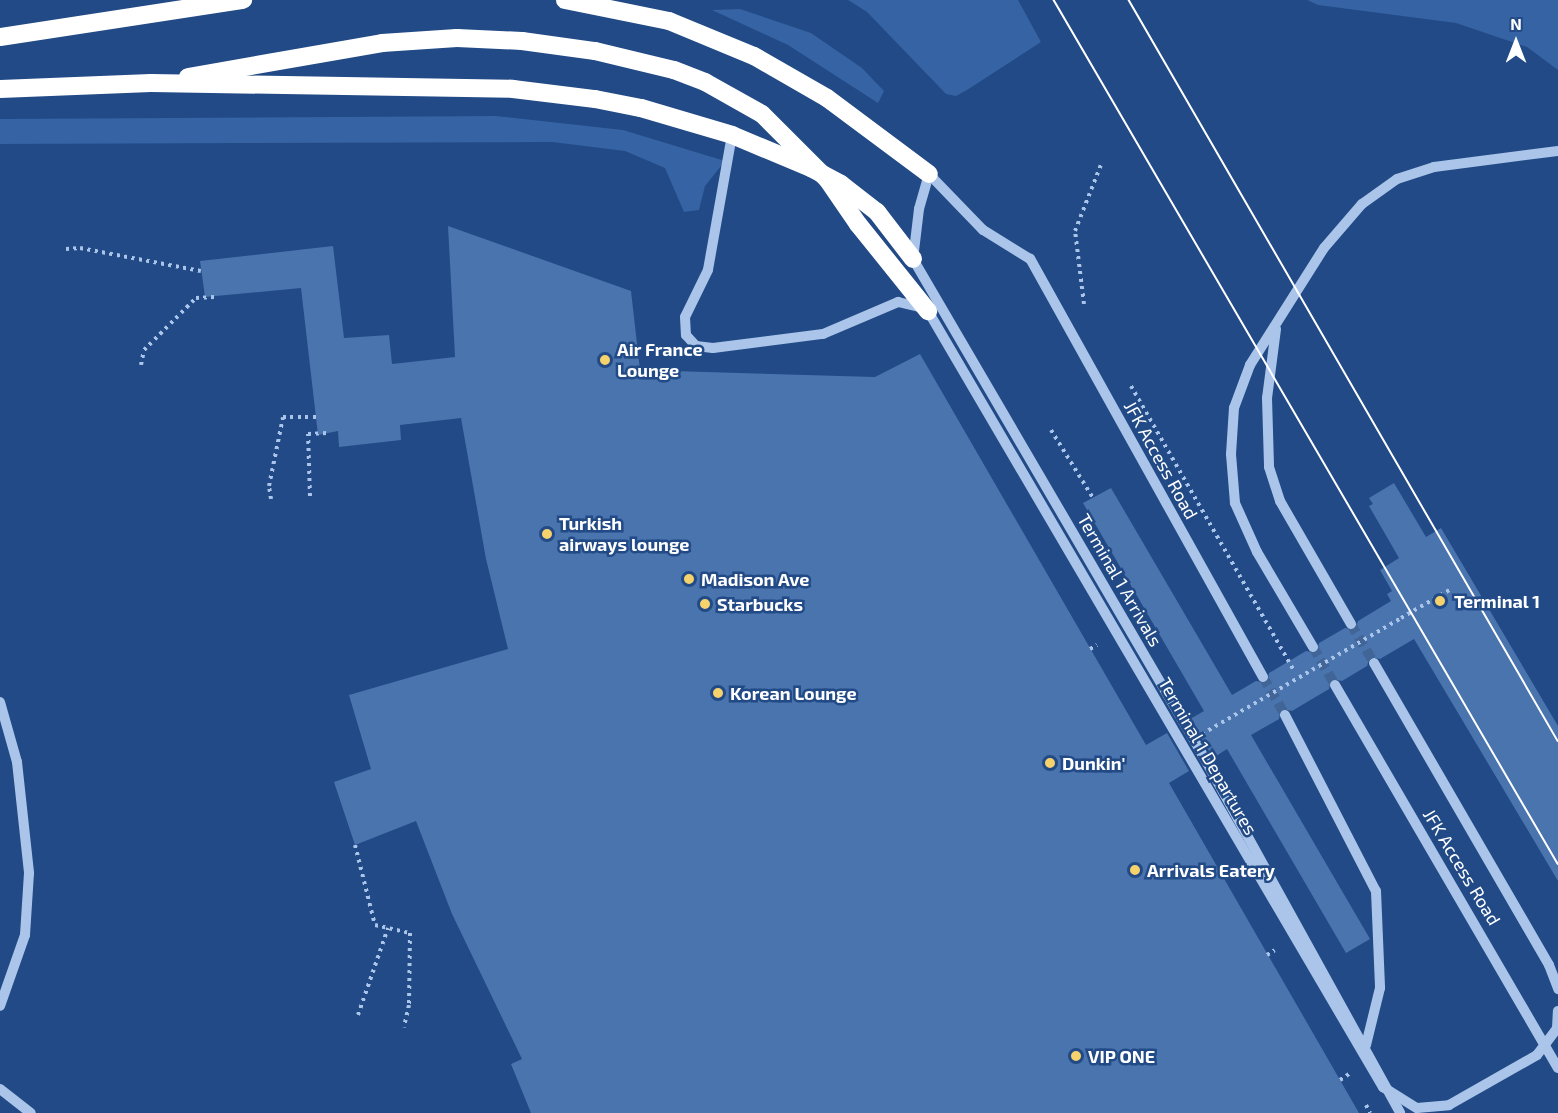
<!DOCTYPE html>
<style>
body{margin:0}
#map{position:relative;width:1558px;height:1113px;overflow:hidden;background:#214a86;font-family:"Exo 2",sans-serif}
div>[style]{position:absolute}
.green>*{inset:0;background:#3563a3}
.building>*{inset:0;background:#4a74ae}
.minor-tunnel>*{height:10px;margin-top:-5px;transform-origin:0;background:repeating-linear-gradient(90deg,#426598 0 10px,transparent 0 15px)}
.path>*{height:4px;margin-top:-2px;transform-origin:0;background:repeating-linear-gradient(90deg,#aac5e9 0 3px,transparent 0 7.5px)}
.minor>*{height:10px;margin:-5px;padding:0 5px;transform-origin:5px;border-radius:5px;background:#aac5e9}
.highway>*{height:18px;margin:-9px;padding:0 9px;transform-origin:9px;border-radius:9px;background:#fff}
.tram>*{height:1.5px;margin:-0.75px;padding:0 0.75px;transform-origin:0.75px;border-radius:0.75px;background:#fff}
.path-bridge>*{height:4px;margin-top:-2px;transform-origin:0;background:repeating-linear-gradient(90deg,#aac5e9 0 3px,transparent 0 7.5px)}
.minor-bridge>*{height:10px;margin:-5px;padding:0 5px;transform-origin:5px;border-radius:5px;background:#aac5e9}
.highway-bridge>*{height:18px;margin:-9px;padding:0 9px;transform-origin:9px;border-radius:9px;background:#fff}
.dots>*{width:16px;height:16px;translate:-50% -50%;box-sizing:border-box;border:3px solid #214a86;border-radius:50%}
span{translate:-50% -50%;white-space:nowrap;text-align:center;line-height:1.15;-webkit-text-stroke:5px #214a86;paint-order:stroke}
.poi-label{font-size:18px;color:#fff;font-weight:700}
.left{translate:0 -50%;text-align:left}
.street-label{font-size:18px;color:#fff}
.north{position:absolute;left:1486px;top:12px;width:60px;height:60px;-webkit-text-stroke:4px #214a86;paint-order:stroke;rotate:0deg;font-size:16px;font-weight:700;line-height:24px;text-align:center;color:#fff}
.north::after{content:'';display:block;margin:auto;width:21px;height:27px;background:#fff;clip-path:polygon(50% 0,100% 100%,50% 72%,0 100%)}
</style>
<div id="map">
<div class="green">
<i style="clip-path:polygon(848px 0,1018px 0,1041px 42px,967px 90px,956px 96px,946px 94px,867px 12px)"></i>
<i style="clip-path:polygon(1307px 0,1558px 0,1558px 70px,1527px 47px,1456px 23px,1318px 5px)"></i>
<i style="clip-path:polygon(740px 9px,811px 33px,862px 68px,884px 91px,878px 103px,788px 45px,712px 10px)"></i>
<i style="clip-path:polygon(496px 116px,623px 130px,725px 161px,705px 186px,699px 210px,684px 212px,665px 168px,625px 151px,552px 142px,0 144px,0 119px)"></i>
</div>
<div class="building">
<i style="clip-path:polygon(448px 226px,631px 291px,640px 370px,875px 377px,920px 354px,1146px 745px,1167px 733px,1189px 771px,1169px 783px,1359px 1113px,531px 1113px,511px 1064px,522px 1059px,452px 914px,416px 821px,355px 845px,334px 782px,371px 769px,349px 695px,508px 649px,486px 559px,461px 418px,400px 425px,401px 440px,339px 447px,338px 431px,318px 435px,301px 288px,205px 297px,200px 261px,333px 246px,344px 338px,389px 335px,392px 364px,455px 357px)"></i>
<i style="clip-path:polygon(1394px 483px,1426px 537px,1441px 528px,1558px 726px,1558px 881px,1414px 639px,1380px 659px,1370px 657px,1367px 666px,1342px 681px,1331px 679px,1329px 689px,1292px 711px,1281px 709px,1279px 719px,1251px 735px,1370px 939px,1346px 953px,1227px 749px,1213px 758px,1190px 719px,1204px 711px,1083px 503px,1111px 488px,1232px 695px,1256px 681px,1267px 683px,1269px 673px,1306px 651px,1317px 653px,1319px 643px,1345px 628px,1355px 630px,1358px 621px,1391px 601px,1387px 594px,1392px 591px,1380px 570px,1399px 558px,1369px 506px,1373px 504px,1369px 498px)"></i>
</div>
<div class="minor-tunnel">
<i style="left:1351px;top:624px;width:45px;rotate:59.5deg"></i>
<i style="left:1313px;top:647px;width:44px;rotate:59.9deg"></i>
<i style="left:1263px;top:677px;width:44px;rotate:59.9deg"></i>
</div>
<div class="path">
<i style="left:66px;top:249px;width:14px;rotate:-4deg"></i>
<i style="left:80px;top:248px;width:123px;rotate:10.8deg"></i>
<i style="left:1084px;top:304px;width:74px;rotate:-97deg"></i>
<i style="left:1075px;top:231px;width:74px;rotate:-68.6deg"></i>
<i style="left:141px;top:365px;width:15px;rotate:-79deg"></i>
<i style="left:144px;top:350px;width:74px;rotate:-45deg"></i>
<i style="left:196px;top:298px;width:18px;rotate:-3deg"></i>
<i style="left:1131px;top:386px;width:326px;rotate:60.2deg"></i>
<i style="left:1051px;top:430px;width:80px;rotate:58.3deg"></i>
<i style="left:310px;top:496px;width:62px;rotate:-91.8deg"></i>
<i style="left:308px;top:434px;width:19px;rotate:-3deg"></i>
<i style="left:271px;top:499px;width:13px;rotate:-99deg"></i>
<i style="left:269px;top:486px;width:70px;rotate:-78.5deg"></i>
<i style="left:283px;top:417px;width:33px"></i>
<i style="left:1401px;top:618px;width:58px;rotate:-30.1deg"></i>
<i style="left:1090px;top:649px;width:8px;rotate:-30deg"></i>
<i style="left:355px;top:845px;width:82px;rotate:76deg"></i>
<i style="left:375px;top:925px;width:36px;rotate:13deg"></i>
<i style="left:410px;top:933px;width:72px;rotate:90.8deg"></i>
<i style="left:409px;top:1005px;width:23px;rotate:103deg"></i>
<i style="left:1267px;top:955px;width:9px;rotate:-32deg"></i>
<i style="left:358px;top:1015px;width:92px;rotate:-71deg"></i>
</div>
<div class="minor">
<i style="left:732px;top:135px;width:137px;rotate:100.1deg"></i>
<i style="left:708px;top:270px;width:52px;rotate:116.1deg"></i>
<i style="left:685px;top:317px;width:18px;rotate:87deg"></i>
<i style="left:686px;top:335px;width:15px;rotate:48deg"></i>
<i style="left:696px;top:346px;width:17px;rotate:7deg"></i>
<i style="left:713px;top:348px;width:111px;rotate:-7.3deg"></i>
<i style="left:823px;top:334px;width:82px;rotate:-23.1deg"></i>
<i style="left:898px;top:302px;width:27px;rotate:13deg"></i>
<i style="left:1276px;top:329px;width:70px;rotate:97.4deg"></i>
<i style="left:1267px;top:398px;width:69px;rotate:88.3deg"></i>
<i style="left:1269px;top:467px;width:36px;rotate:72deg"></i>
<i style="left:1280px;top:501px;width:142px;rotate:60deg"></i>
<i style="left:1313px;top:647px;width:110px;rotate:-120.5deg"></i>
<i style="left:1257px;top:552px;width:54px;rotate:-114.2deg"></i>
<i style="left:1235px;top:503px;width:49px;rotate:-94.7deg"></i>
<i style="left:1231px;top:454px;width:46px;rotate:-86.3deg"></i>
<i style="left:1234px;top:408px;width:46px;rotate:-69.6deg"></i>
<i style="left:1250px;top:365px;width:138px;rotate:-57.7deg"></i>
<i style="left:1324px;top:248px;width:58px;rotate:-49.2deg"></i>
<i style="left:1362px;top:204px;width:43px;rotate:-35.5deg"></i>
<i style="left:1397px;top:179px;width:39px;rotate:-18deg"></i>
<i style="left:1434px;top:167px;width:125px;rotate:-7.4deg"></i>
<i style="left:1374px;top:663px;width:349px;rotate:59.9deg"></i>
<i style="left:1549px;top:965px;width:26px;rotate:69deg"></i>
<i style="left:1263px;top:677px;width:479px;rotate:-119.1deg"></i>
<i style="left:1030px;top:259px;width:55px;rotate:-148.3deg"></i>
<i style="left:983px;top:230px;width:78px;rotate:-134deg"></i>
<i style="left:929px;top:174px;width:36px;rotate:106deg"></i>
<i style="left:919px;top:209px;width:50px;rotate:96.8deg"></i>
<i style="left:913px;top:259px;width:571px;rotate:59.71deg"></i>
<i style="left:1201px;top:752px;width:412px;rotate:61.1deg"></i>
<i style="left:1335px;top:685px;width:443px;rotate:59.8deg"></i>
<i style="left:0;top:702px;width:62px;rotate:74.2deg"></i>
<i style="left:17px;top:762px;width:112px;rotate:83.8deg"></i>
<i style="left:29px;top:873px;width:62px;rotate:93.7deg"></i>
<i style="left:25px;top:935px;width:75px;rotate:109.4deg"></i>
<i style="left:1285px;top:715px;width:198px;rotate:62.7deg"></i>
<i style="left:1376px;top:891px;width:97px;rotate:87.6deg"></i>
<i style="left:1380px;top:988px;width:59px;rotate:103.8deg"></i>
<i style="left:0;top:1089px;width:39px;rotate:38deg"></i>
</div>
<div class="highway">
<i style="left:565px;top:0;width:106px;rotate:11.4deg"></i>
<i style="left:669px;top:21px;width:92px;rotate:22.4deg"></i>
<i style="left:754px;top:56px;width:84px;rotate:29.9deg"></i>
<i style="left:827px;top:98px;width:127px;rotate:36.7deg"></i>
<i style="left:0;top:37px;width:246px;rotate:-8.7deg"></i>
<i style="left:188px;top:77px;width:197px;rotate:-9.9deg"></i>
<i style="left:382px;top:43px;width:75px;rotate:-3.8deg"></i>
<i style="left:457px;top:38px;width:65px;rotate:2.6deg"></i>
<i style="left:0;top:89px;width:151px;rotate:-2.3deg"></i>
<i style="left:151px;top:83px;width:362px;rotate:0.9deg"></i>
<i style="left:513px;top:89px;width:83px;rotate:7deg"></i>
<i style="left:595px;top:99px;width:47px;rotate:11.1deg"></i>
<i style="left:641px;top:108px;width:95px;rotate:16.5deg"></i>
<i style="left:732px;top:135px;width:86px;rotate:22.7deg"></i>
<i style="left:811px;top:168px;width:34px;rotate:28deg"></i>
<i style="left:841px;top:184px;width:46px;rotate:37.9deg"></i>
<i style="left:877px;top:212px;width:59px;rotate:52.5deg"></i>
</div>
<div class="tram">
<i style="left:1054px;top:0;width:1000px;rotate:59.74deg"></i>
<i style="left:1129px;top:0;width:856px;rotate:59.93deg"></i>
</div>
<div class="path-bridge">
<i style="left:1202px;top:734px;width:230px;rotate:-30.2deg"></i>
<i style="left:1340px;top:1080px;width:11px;rotate:-34deg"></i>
<i style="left:1366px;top:1105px;width:9px;rotate:63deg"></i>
</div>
<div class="minor-bridge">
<i style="left:928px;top:311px;width:900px;rotate:59.62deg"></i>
<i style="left:1383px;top:1087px;width:40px;rotate:32deg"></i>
<i style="left:1417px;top:1108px;width:32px;rotate:-5deg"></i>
<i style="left:1449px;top:1105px;width:101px;rotate:-29.6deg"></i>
<i style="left:1537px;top:1055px;width:34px;rotate:-53deg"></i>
<i style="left:1557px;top:1028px;width:17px;rotate:-87deg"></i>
</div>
<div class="highway-bridge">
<i style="left:522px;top:41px;width:74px;rotate:7.8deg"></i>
<i style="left:595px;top:51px;width:81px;rotate:13.5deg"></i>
<i style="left:674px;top:70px;width:33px;rotate:21deg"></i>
<i style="left:705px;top:82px;width:65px;rotate:29.3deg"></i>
<i style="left:762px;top:114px;width:92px;rotate:45deg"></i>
<i style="left:827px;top:179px;width:55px;rotate:55.4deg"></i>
<i style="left:858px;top:224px;width:112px;rotate:51.2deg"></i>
</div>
<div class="dots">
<i style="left:605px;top:360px;background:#f6d26c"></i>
<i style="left:547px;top:534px;background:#f6d26c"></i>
<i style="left:689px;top:579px;background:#f6d26c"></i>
<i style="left:1440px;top:601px;background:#f6d26c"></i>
<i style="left:705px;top:604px;background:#f6d26c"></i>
<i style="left:718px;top:693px;background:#f6d26c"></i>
<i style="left:1050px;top:763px;background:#f6d26c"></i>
<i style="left:1135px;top:870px;background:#f6d26c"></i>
<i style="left:1076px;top:1056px;background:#f6d26c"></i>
</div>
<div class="poi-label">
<span class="left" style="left:617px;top:360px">Air France<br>Lounge</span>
<span class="left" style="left:559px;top:534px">Turkish<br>airways lounge</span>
<span class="left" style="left:701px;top:579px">Madison Ave</span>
<span class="left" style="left:1454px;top:601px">Terminal 1</span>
<span class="left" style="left:717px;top:604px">Starbucks</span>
<span class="left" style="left:730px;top:693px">Korean Lounge</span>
<span class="left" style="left:1062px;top:763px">Dunkin'</span>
<span class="left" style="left:1147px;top:870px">Arrivals Eatery</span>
<span class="left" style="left:1088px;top:1056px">VIP ONE</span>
</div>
<div class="street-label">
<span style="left:1161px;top:460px;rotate:61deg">JFK Access Road</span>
<span style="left:1120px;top:580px;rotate:60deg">Terminal 1 Arrivals</span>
<span style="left:1208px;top:756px;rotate:60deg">Terminal 1 Departures</span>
<span style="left:1462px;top:867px;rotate:59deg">JFK Access Road</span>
</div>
<div class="north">N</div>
</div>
